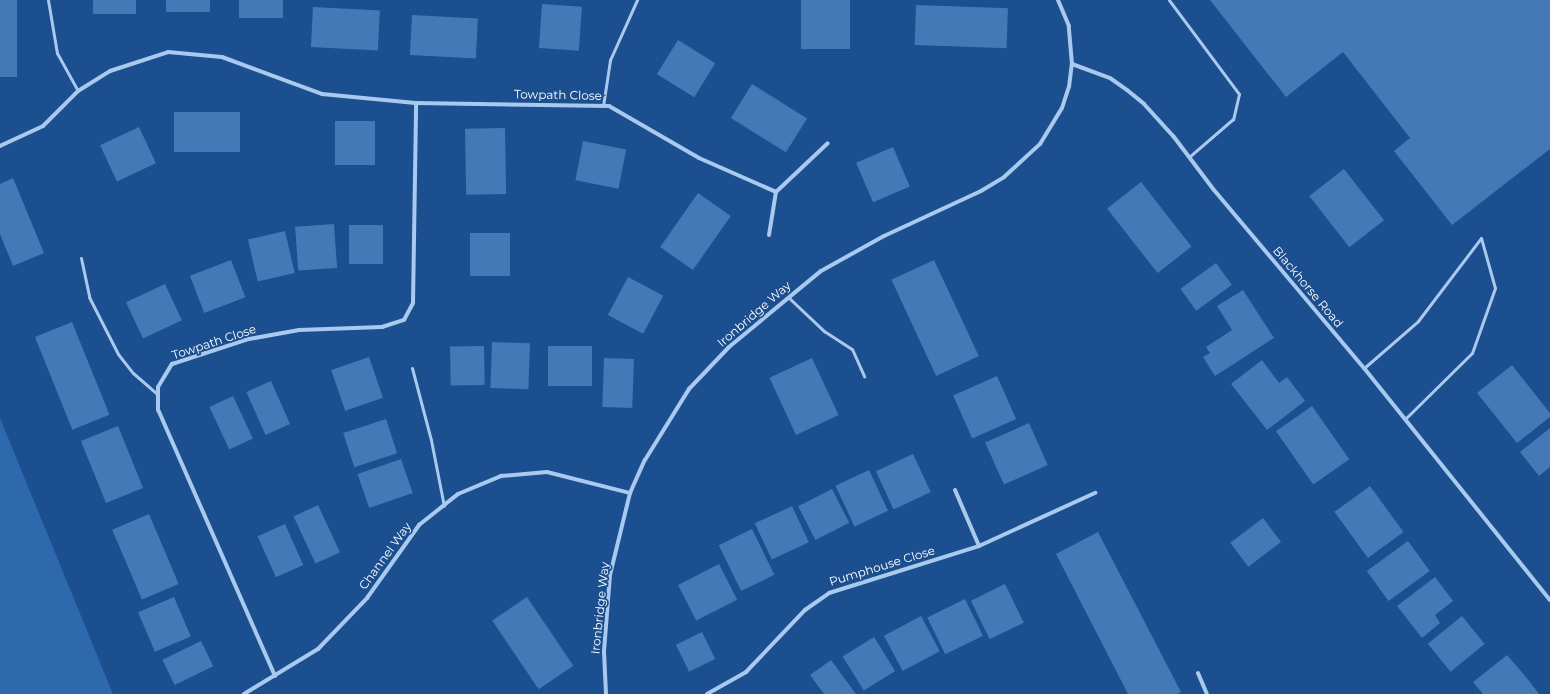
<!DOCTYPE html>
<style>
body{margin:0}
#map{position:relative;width:1550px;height:694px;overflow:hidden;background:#1b4f8f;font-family:Montserrat,sans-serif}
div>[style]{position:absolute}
.green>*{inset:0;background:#2e69ad}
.building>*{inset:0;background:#4478b7;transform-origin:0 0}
.service>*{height:3px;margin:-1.5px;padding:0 1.5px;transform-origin:1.5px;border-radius:1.5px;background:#a9c9ee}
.minor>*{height:4px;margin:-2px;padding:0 2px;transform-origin:2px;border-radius:2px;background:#a9c9ee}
span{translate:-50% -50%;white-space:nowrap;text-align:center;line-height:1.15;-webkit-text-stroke:3.5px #1b4f8f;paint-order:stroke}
.street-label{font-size:12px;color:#fff}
</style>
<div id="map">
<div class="green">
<i style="clip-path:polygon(0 418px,113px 694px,0 694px)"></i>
</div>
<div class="building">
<i style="left:0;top:0;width:17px;height:77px"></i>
<i style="left:93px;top:0;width:43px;height:14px"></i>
<i style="left:166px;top:0;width:44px;height:12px"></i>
<i style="left:239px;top:0;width:44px;height:18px"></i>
<i style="left:801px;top:0;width:49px;height:49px"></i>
<i style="clip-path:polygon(1210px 0,1550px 0,1550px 149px,1452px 225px,1394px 151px,1410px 138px,1343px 52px,1286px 97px)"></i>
<i style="left:542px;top:4px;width:40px;height:44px;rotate:4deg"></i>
<i style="left:916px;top:5px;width:92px;height:40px;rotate:2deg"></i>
<i style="left:313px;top:7px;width:67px;height:40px;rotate:3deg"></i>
<i style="left:412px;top:15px;width:66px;height:40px;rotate:3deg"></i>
<i style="left:678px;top:40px;width:44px;height:40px;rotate:32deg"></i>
<i style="left:752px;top:84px;width:65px;height:40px;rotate:32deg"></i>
<i style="left:174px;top:112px;width:66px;height:40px"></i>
<i style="left:375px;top:121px;width:44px;height:40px;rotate:90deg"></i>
<i style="left:139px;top:127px;width:40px;height:43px;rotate:65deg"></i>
<i style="left:505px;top:128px;width:66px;height:40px;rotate:89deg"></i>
<i style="left:583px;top:141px;width:44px;height:40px;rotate:11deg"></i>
<i style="left:893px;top:147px;width:43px;height:40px;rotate:67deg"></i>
<i style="left:1344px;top:169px;width:65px;height:44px;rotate:52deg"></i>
<i style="clip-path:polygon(13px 178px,44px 253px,13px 266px,0 234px,0 184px)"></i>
<i style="left:1141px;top:182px;width:82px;height:43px;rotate:52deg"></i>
<i style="left:698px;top:193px;width:40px;height:66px;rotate:35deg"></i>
<i style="left:334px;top:224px;width:44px;height:39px;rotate:86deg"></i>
<i style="left:349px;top:225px;width:34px;height:39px"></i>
<i style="left:285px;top:231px;width:43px;height:38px;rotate:77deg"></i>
<i style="left:470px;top:233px;width:40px;height:43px"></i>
<i style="left:231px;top:260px;width:40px;height:44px;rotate:69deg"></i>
<i style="left:934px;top:260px;width:106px;height:47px;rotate:65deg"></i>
<i style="left:1216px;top:263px;width:27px;height:44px;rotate:54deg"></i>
<i style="left:628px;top:277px;width:40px;height:43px;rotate:28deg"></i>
<i style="left:165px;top:284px;width:40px;height:43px;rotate:65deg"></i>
<i style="clip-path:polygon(1243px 290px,1274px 338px,1215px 376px,1203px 357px,1210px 353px,1206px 347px,1232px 330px,1217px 306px)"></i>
<i style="left:72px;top:322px;width:100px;height:40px;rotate:68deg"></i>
<i style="left:492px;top:342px;width:38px;height:46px;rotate:2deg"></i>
<i style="left:484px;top:346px;width:39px;height:34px;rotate:89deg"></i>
<i style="left:548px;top:346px;width:44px;height:40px"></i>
<i style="left:369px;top:357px;width:43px;height:40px;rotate:71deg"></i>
<i style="left:604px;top:358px;width:30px;height:49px;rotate:2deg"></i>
<i style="left:812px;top:358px;width:63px;height:47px;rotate:65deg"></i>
<i style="clip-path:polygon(1262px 360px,1279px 383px,1287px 377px,1305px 401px,1267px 430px,1231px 384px)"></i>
<i style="clip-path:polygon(1512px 365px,1550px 413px,1550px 417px,1517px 443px,1477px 393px)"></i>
<i style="left:997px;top:376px;width:47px;height:48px;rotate:66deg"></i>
<i style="left:271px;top:381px;width:47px;height:27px;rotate:66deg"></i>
<i style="left:233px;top:396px;width:47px;height:26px;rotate:65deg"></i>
<i style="left:1312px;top:406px;width:65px;height:44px;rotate:55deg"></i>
<i style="left:386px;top:419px;width:36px;height:45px;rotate:72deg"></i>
<i style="left:1029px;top:423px;width:46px;height:48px;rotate:66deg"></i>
<i style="left:118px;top:426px;width:67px;height:40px;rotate:68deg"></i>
<i style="clip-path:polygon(1550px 428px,1550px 467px,1539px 476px,1520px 452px)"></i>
<i style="left:913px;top:454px;width:42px;height:41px;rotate:65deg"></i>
<i style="left:401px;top:459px;width:36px;height:46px;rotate:71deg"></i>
<i style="left:869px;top:470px;width:45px;height:37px;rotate:65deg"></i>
<i style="left:1370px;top:486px;width:57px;height:44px;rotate:54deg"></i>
<i style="left:832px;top:489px;width:38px;height:38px;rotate:63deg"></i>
<i style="left:318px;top:505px;width:52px;height:27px;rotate:65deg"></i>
<i style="left:792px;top:506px;width:40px;height:41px;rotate:65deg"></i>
<i style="left:149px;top:514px;width:76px;height:40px;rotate:67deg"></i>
<i style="left:1263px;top:518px;width:30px;height:41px;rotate:53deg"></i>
<i style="left:285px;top:524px;width:45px;height:30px;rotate:66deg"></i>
<i style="left:752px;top:529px;width:51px;height:37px;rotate:64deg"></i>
<i style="clip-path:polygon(1098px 532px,1181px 692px,1177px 694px,1128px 694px,1056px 554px)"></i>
<i style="left:1408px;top:541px;width:37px;height:51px;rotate:54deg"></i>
<i style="left:719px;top:564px;width:40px;height:46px;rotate:63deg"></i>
<i style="clip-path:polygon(1435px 577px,1453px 601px,1435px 615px,1440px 623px,1422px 638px,1397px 606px)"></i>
<i style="left:1005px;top:584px;width:43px;height:38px;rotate:64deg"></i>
<i style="left:174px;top:597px;width:43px;height:39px;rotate:67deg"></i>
<i style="left:527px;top:597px;width:83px;height:42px;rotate:56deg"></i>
<i style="left:965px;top:599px;width:41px;height:42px;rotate:64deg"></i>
<i style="left:921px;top:616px;width:40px;height:42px;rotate:62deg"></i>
<i style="left:1462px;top:616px;width:36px;height:44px;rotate:51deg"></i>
<i style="left:702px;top:632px;width:30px;height:29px;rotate:64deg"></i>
<i style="left:874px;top:637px;width:40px;height:37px;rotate:58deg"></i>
<i style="left:201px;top:641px;width:28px;height:43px;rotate:64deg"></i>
<i style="clip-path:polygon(1507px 655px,1526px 677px,1539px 694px,1483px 694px,1473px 682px)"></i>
<i style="clip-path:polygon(831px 660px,856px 694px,824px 694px,810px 675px)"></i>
</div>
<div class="service">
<i style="left:48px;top:0;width:54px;rotate:80.4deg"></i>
<i style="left:57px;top:53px;width:43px;rotate:61.1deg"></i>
<i style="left:1169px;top:0;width:117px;rotate:53.3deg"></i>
<i style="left:1239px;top:94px;width:26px;rotate:103deg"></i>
<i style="left:1233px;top:119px;width:58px;rotate:139.2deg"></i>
<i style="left:603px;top:106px;width:47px;rotate:-81.3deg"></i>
<i style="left:610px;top:60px;width:66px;rotate:-65.8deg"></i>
<i style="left:81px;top:258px;width:40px;rotate:78deg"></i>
<i style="left:89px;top:297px;width:64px;rotate:63deg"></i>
<i style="left:118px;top:354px;width:24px;rotate:52deg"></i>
<i style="left:133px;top:373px;width:33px;rotate:41deg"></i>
<i style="left:788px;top:297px;width:50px;rotate:43.4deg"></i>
<i style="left:824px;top:331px;width:33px;rotate:33deg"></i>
<i style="left:852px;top:349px;width:30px;rotate:66deg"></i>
<i style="left:412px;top:368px;width:74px;rotate:75.2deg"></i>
<i style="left:431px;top:440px;width:67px;rotate:78.9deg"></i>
<i style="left:1364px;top:368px;width:72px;rotate:-41deg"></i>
<i style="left:1418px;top:321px;width:104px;rotate:-52.8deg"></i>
<i style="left:1405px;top:419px;width:94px;rotate:-44.6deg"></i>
<i style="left:1472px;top:353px;width:69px;rotate:-70.5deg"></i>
<i style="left:1495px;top:288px;width:52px;rotate:-105.6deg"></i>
</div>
<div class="minor">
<i style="left:1072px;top:64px;width:40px;rotate:20.2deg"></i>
<i style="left:1110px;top:78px;width:21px;rotate:35deg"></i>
<i style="left:1127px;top:90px;width:22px;rotate:39deg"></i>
<i style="left:1144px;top:104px;width:45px;rotate:47.7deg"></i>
<i style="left:1174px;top:137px;width:66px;rotate:53deg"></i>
<i style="left:1214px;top:190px;width:233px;rotate:49.9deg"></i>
<i style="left:1364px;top:368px;width:297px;rotate:51.3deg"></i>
<i style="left:0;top:146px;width:47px;rotate:-24.9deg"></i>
<i style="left:43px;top:126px;width:49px;rotate:-45deg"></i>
<i style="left:78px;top:91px;width:38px;rotate:-32deg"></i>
<i style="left:110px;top:71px;width:61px;rotate:-18.1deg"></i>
<i style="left:168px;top:52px;width:54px;rotate:5.3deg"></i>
<i style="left:222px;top:57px;width:107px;rotate:20.3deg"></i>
<i style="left:322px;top:94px;width:94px;rotate:5.5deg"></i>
<i style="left:416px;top:103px;width:193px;rotate:0.9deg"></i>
<i style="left:609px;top:106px;width:104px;rotate:30deg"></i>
<i style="left:699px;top:158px;width:84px;rotate:23.8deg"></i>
<i style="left:769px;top:235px;width:44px;rotate:-80.8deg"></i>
<i style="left:776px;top:192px;width:71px;rotate:-43.3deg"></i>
<i style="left:955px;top:490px;width:61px;rotate:66.8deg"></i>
<i style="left:1198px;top:673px;width:23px;rotate:67deg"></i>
<i style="left:275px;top:676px;width:291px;rotate:-113.7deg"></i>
<i style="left:158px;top:410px;width:23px;rotate:-90deg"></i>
<i style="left:158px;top:387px;width:27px;rotate:-59deg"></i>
<i style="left:172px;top:364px;width:81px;rotate:-18deg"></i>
<i style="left:249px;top:339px;width:51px;rotate:-10.2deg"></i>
<i style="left:299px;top:330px;width:83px;rotate:-2.1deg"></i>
<i style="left:382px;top:327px;width:23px;rotate:-18deg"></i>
<i style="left:404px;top:320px;width:19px;rotate:-62deg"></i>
<i style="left:413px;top:303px;width:200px;rotate:-89.1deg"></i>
<i style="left:244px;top:694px;width:87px;rotate:-31.3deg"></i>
<i style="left:318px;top:649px;width:71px;rotate:-46.1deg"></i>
<i style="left:367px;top:598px;width:90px;rotate:-54.5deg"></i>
<i style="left:419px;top:525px;width:50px;rotate:-38.5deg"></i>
<i style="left:458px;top:494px;width:47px;rotate:-22.7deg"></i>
<i style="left:501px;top:476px;width:46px;rotate:-5deg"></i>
<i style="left:547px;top:472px;width:86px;rotate:14.2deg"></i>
<i style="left:606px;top:694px;width:43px;rotate:-92.7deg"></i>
<i style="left:604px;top:651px;width:76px;rotate:-85.5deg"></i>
<i style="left:610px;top:575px;width:84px;rotate:-76.3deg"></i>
<i style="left:630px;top:493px;width:36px;rotate:-66deg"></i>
<i style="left:645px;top:460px;width:84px;rotate:-58.2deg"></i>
<i style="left:689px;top:389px;width:58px;rotate:-46.4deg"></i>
<i style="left:729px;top:347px;width:119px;rotate:-39.6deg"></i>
<i style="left:821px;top:271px;width:72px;rotate:-29.1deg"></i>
<i style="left:884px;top:236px;width:107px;rotate:-24.9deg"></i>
<i style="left:981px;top:191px;width:27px;rotate:-31deg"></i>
<i style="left:1004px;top:177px;width:49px;rotate:-42.5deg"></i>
<i style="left:1040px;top:144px;width:42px;rotate:-58.6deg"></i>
<i style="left:1062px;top:108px;width:22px;rotate:-72deg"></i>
<i style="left:1069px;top:87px;width:23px;rotate:-83deg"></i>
<i style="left:1072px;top:64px;width:38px;rotate:-95deg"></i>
<i style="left:1069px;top:26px;width:28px;rotate:-113deg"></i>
<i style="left:707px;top:694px;width:45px;rotate:-29.4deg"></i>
<i style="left:746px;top:672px;width:86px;rotate:-46.4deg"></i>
<i style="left:805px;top:610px;width:29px;rotate:-35deg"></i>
<i style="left:829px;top:593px;width:157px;rotate:-17.4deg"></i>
<i style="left:979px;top:546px;width:128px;rotate:-24.6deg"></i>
</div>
<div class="street-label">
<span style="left:558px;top:95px;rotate:1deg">Towpath Close</span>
<span style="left:1308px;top:287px;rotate:50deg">Blackhorse Road</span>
<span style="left:754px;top:314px;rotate:-41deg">Ironbridge Way</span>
<span style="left:214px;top:342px;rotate:-18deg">Towpath Close</span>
<span style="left:385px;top:556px;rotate:-54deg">Channel Way</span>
<span style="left:882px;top:566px;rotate:-17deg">Pumphouse Close</span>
<span style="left:600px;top:608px;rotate:-84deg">Ironbridge Way</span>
</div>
</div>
